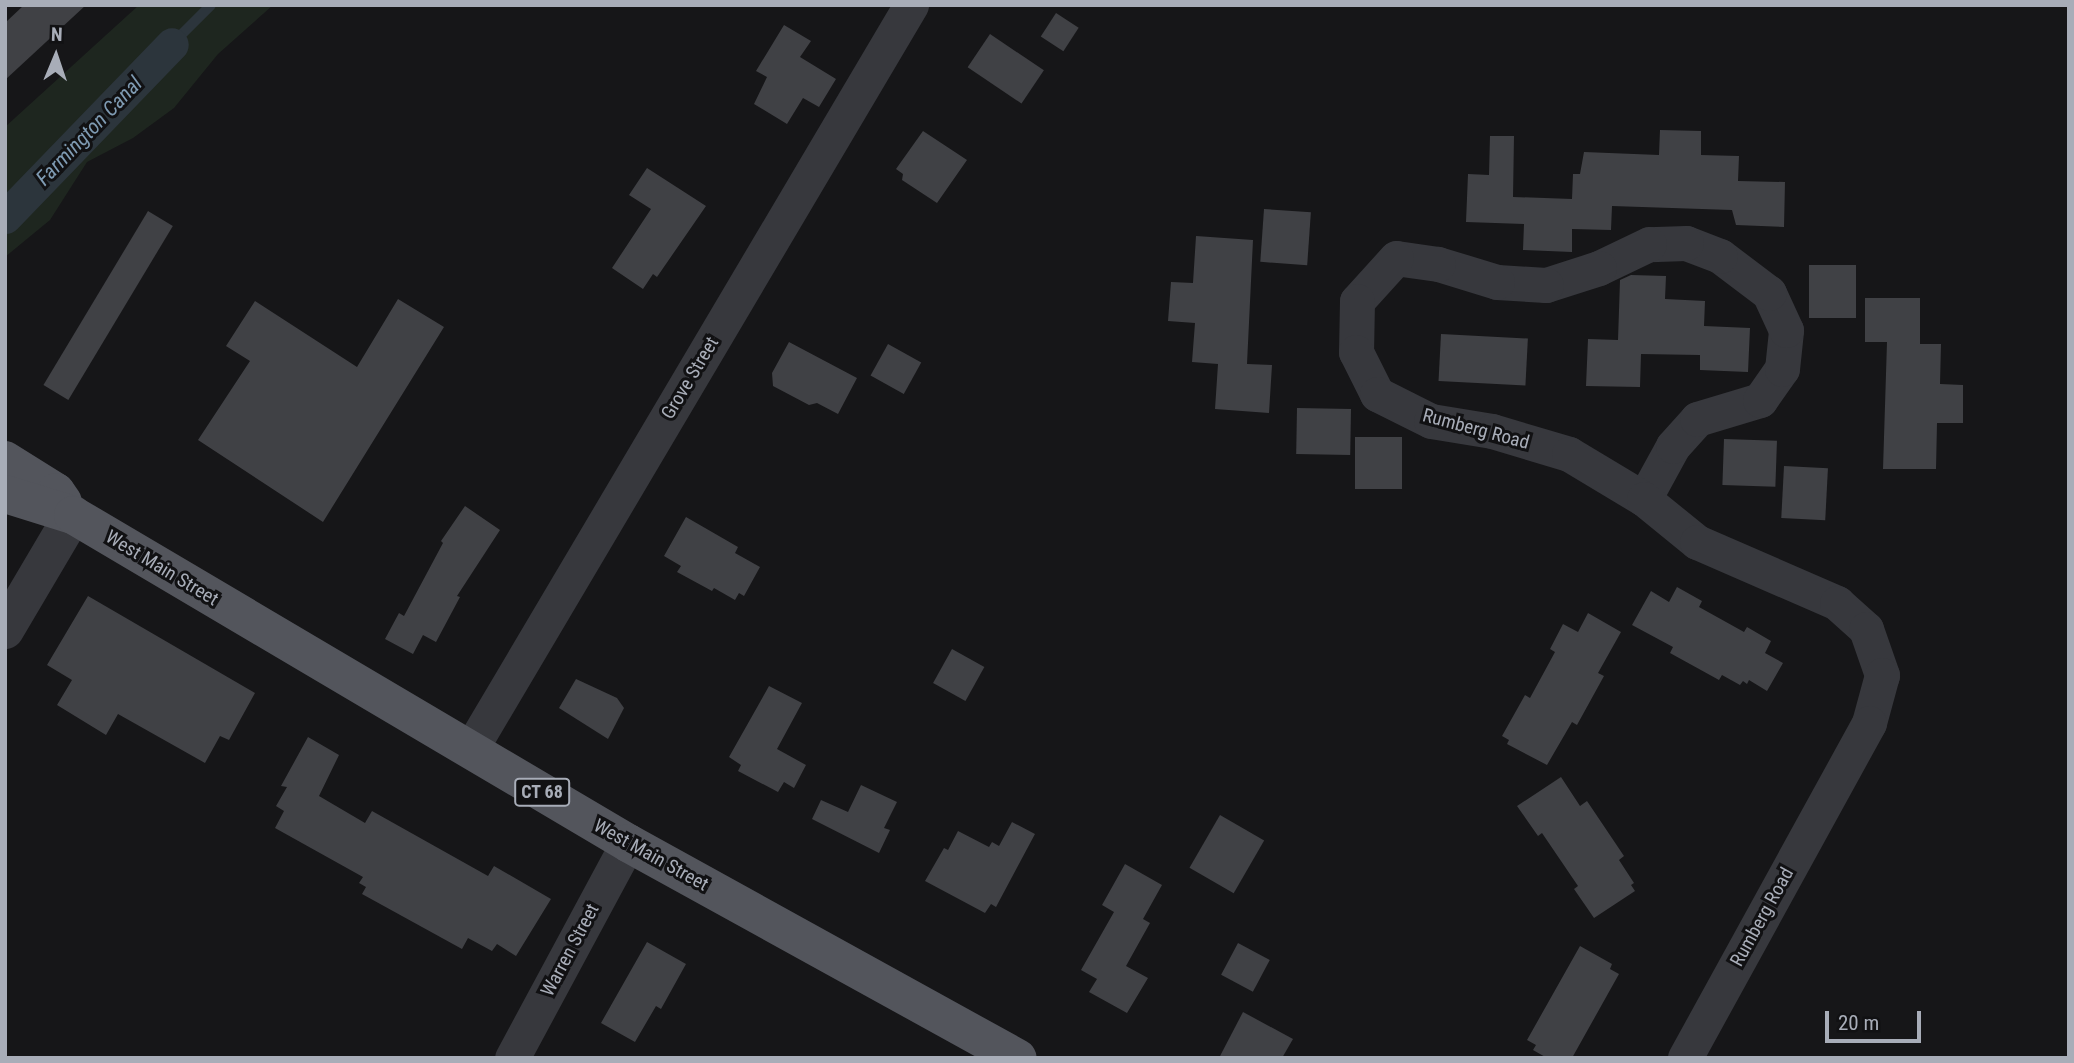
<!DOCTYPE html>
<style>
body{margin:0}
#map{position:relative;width:2074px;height:1063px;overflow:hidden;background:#161618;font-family:"Roboto Condensed",sans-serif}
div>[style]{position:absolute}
.green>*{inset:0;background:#1e261f}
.stream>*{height:10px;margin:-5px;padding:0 5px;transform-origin:5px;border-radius:5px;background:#2c353c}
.canal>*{height:33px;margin:-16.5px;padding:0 16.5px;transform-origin:16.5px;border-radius:16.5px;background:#2c353c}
.building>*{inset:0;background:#404145;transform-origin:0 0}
.minor>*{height:35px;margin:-17.5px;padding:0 17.5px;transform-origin:17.5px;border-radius:17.5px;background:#37383d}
.tertiary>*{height:38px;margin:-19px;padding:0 19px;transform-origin:19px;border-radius:19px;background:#37383d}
.primary>*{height:38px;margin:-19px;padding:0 19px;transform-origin:19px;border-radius:19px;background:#53555c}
span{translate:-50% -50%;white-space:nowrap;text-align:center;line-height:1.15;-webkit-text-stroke:6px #111113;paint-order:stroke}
.shield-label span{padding:2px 5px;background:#111113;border:2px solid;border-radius:5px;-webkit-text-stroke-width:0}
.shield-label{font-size:18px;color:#a8adb8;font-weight:700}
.street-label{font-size:19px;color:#a8adb8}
.water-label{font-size:21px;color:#7f9bb3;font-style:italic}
.frame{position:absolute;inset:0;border:7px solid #a8adb8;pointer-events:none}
.north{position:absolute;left:21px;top:21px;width:70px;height:70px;-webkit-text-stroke:5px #111113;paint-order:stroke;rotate:2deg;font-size:19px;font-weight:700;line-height:28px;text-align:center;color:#a8adb8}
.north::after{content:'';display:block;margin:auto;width:24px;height:32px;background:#a8adb8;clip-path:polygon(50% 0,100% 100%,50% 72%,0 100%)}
.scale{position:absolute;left:1825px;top:1011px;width:96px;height:32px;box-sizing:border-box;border:4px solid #a8adb8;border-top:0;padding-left:9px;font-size:21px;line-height:24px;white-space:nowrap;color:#a8adb8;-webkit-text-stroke:5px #111113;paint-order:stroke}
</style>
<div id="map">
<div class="green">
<i style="clip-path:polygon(139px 5px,273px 5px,218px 54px,174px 108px,133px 138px,87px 162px,50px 220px,5px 257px,5px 127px)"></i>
</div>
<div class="stream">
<i style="left:172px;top:44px;width:55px;rotate:-45deg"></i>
</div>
<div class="canal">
<i style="left:5px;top:217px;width:240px;rotate:-46deg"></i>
</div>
<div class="building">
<i style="clip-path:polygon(24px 5px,86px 5px,5px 80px,5px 23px)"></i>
<i style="left:1056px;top:13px;width:27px;height:28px;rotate:33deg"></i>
<i style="clip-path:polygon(784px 25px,811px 41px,800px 57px,836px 79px,819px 107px,803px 98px,787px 124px,754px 104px,767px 77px,756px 71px)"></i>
<i style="left:990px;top:34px;width:65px;height:40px;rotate:34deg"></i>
<i style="clip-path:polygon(1660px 130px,1701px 131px,1701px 155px,1739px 156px,1738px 181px,1785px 182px,1784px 227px,1736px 225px,1732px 210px,1612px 206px,1611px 230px,1572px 229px,1572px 252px,1523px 250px,1524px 224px,1466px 222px,1468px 174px,1489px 175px,1490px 136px,1514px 136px,1513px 197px,1572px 199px,1573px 174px,1580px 174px,1584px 152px,1659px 155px)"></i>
<i style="clip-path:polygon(923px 131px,967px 160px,937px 203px,902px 180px,903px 174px,896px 169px)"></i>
<i style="clip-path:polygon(647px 168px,706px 206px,657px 277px,653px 274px,643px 289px,612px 268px,651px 209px,629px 195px)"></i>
<i style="left:1264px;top:209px;width:47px;height:53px;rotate:4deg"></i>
<i style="left:148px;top:211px;width:29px;height:203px;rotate:31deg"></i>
<i style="clip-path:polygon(1196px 236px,1253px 240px,1247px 364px,1272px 365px,1269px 413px,1215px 409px,1218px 364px,1192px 362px,1195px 323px,1168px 321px,1171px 282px,1193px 283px)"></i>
<i style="left:1809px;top:265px;width:47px;height:53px"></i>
<i style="clip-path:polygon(1631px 275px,1666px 276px,1665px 299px,1705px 301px,1704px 326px,1750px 328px,1748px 372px,1700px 370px,1700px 355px,1641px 354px,1640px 387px,1586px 386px,1588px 339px,1618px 340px,1620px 280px)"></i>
<i style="clip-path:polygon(1865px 298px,1920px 298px,1920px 344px,1941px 344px,1940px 384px,1963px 385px,1963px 423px,1937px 423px,1936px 469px,1883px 469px,1887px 342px,1865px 342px)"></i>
<i style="clip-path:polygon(398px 299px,444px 327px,323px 522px,198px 440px,250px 361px,226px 346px,255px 301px,357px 367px)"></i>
<i style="left:1441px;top:334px;width:87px;height:47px;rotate:3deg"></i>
<i style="clip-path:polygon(789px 342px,857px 378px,838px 414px,817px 403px,809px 405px,773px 386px,772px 373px)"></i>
<i style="left:888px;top:344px;width:38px;height:36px;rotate:29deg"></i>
<i style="left:1297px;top:408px;width:54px;height:46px;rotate:1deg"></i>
<i style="left:1355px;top:437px;width:47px;height:52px"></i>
<i style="left:1724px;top:439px;width:53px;height:46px;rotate:2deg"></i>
<i style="left:1784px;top:466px;width:44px;height:52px;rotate:3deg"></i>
<i style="clip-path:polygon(465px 506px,500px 530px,457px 596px,460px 597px,436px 642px,423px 635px,413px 654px,385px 639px,399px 613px,404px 616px,443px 543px,441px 541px)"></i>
<i style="clip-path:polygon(686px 517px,738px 547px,735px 553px,760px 567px,744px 596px,739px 593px,735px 600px,714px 588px,712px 591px,677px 572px,681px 566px,664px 556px)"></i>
<i style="clip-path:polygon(1677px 587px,1702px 601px,1699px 607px,1744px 632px,1747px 627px,1771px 641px,1765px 653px,1783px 663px,1767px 691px,1749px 680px,1747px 684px,1743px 681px,1740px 685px,1722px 675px,1719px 680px,1670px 653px,1673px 647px,1632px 625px,1651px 591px,1669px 602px)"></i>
<i style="clip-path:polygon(88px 596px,255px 693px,229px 740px,220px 736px,205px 763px,118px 714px,106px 735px,57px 705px,72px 680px,47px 665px)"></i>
<i style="clip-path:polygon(1588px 613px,1621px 632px,1598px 673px,1604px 676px,1577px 725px,1572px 722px,1547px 765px,1507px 744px,1509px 740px,1502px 736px,1525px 695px,1530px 698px,1555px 652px,1550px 649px,1563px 624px,1578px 632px)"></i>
<i style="left:952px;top:649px;width:37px;height:39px;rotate:29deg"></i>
<i style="clip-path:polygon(576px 679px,617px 698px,624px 708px,608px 739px,559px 708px)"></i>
<i style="clip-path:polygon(769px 686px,802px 703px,777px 749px,806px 765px,794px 788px,784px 782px,778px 792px,738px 771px,741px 765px,729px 757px)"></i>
<i style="clip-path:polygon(308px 737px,339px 755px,319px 796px,365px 823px,372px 811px,488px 876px,494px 866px,551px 899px,516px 956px,497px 944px,492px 951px,468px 938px,462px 949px,362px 894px,366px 887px,359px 883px,363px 877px,275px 828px,284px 811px,276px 806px,287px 787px,281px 786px)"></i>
<i style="clip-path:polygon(1561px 777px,1580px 806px,1587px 801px,1624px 856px,1619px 860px,1634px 883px,1631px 885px,1635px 891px,1594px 918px,1574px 889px,1578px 886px,1542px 833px,1538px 836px,1517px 806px)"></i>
<i style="clip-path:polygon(861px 785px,897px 802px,884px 828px,890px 830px,879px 853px,812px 819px,821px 800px,848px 812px)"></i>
<i style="left:1220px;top:815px;width:51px;height:61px;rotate:30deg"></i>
<i style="clip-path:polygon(1012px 822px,1035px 834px,996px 907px,991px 904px,985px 913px,925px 881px,944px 848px,948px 850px,958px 831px,989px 847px,992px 842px,999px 846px)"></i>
<i style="clip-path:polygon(1125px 864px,1162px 885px,1143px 919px,1150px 923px,1126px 966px,1148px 978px,1127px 1013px,1089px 992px,1097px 979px,1081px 970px,1114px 912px,1102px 905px)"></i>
<i style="clip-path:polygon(647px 942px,686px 964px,661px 1009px,656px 1006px,635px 1042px,601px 1023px)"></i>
<i style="left:1238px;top:943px;width:36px;height:36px;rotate:28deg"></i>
<i style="clip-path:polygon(1580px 946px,1612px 964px,1610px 969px,1619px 974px,1572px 1058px,1547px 1058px,1533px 1050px,1536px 1045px,1527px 1040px)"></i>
<i style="clip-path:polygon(1243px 1012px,1293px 1039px,1282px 1058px,1219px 1058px)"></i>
</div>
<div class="minor">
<i style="left:1644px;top:499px;width:60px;rotate:-61.3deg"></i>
<i style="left:1673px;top:446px;width:36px;rotate:-48deg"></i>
<i style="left:1697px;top:419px;width:66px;rotate:-16.8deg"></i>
<i style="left:1760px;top:400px;width:38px;rotate:-55deg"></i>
<i style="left:1782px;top:369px;width:39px;rotate:-84deg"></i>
<i style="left:1786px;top:330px;width:41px;rotate:-114.7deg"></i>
<i style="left:1769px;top:293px;width:61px;rotate:-142.9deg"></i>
<i style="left:1720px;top:256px;width:36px;rotate:-159deg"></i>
<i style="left:1686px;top:243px;width:37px;rotate:178deg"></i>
<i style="left:1649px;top:244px;width:55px;rotate:154.4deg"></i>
<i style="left:1599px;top:268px;width:56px;rotate:162.2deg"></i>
<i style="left:1546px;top:285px;width:49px;rotate:-176.5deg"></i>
<i style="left:1497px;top:282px;width:62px;rotate:-163deg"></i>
<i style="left:1438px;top:264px;width:42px;rotate:-171.9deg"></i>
<i style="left:1396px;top:258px;width:58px;rotate:132.2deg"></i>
<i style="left:1357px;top:301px;width:51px;rotate:91.1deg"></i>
<i style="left:1356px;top:352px;width:47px;rotate:63.4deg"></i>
<i style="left:1377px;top:394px;width:60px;rotate:26.6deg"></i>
<i style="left:1431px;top:421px;width:62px;rotate:9.3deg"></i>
<i style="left:1492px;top:431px;width:80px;rotate:16.6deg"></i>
<i style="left:1569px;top:454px;width:87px;rotate:31deg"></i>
<i style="left:1644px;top:499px;width:68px;rotate:39.1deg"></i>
<i style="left:1697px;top:542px;width:153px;rotate:23.5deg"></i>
<i style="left:1837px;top:603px;width:39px;rotate:42deg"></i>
<i style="left:1866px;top:629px;width:49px;rotate:70.8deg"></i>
<i style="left:1882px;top:675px;width:50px;rotate:105.2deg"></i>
<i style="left:1869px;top:723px;width:382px;rotate:118.8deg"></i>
<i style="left:470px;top:750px;width:866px;rotate:-59.38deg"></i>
<i style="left:512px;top:1058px;width:244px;rotate:-61.7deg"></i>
</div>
<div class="tertiary">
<i style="left:5px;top:630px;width:134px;rotate:-59.4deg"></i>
</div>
<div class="primary">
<i style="left:5px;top:460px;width:60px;rotate:32.1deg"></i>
<i style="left:56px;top:492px;width:12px;rotate:55deg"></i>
<i style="left:5px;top:494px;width:71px;rotate:17.2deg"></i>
<i style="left:73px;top:515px;width:645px;rotate:30.58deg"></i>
<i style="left:628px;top:843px;width:445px;rotate:28.9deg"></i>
</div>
<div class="shield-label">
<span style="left:542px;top:792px">CT 68</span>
</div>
<div class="street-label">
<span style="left:690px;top:378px;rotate:-59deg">Grove Street</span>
<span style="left:1476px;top:429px;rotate:15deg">Rumberg Road</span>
<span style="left:162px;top:568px;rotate:31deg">West Main Street</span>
<span style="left:651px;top:855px;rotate:29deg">West Main Street</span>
<span style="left:1762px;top:917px;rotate:-61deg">Rumberg Road</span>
<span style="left:570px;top:950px;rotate:-62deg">Warren Street</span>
</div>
<div class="water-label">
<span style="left:89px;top:131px;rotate:-46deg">Farmington Canal</span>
</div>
<div class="frame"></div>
<div class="north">N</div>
<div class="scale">20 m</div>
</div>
